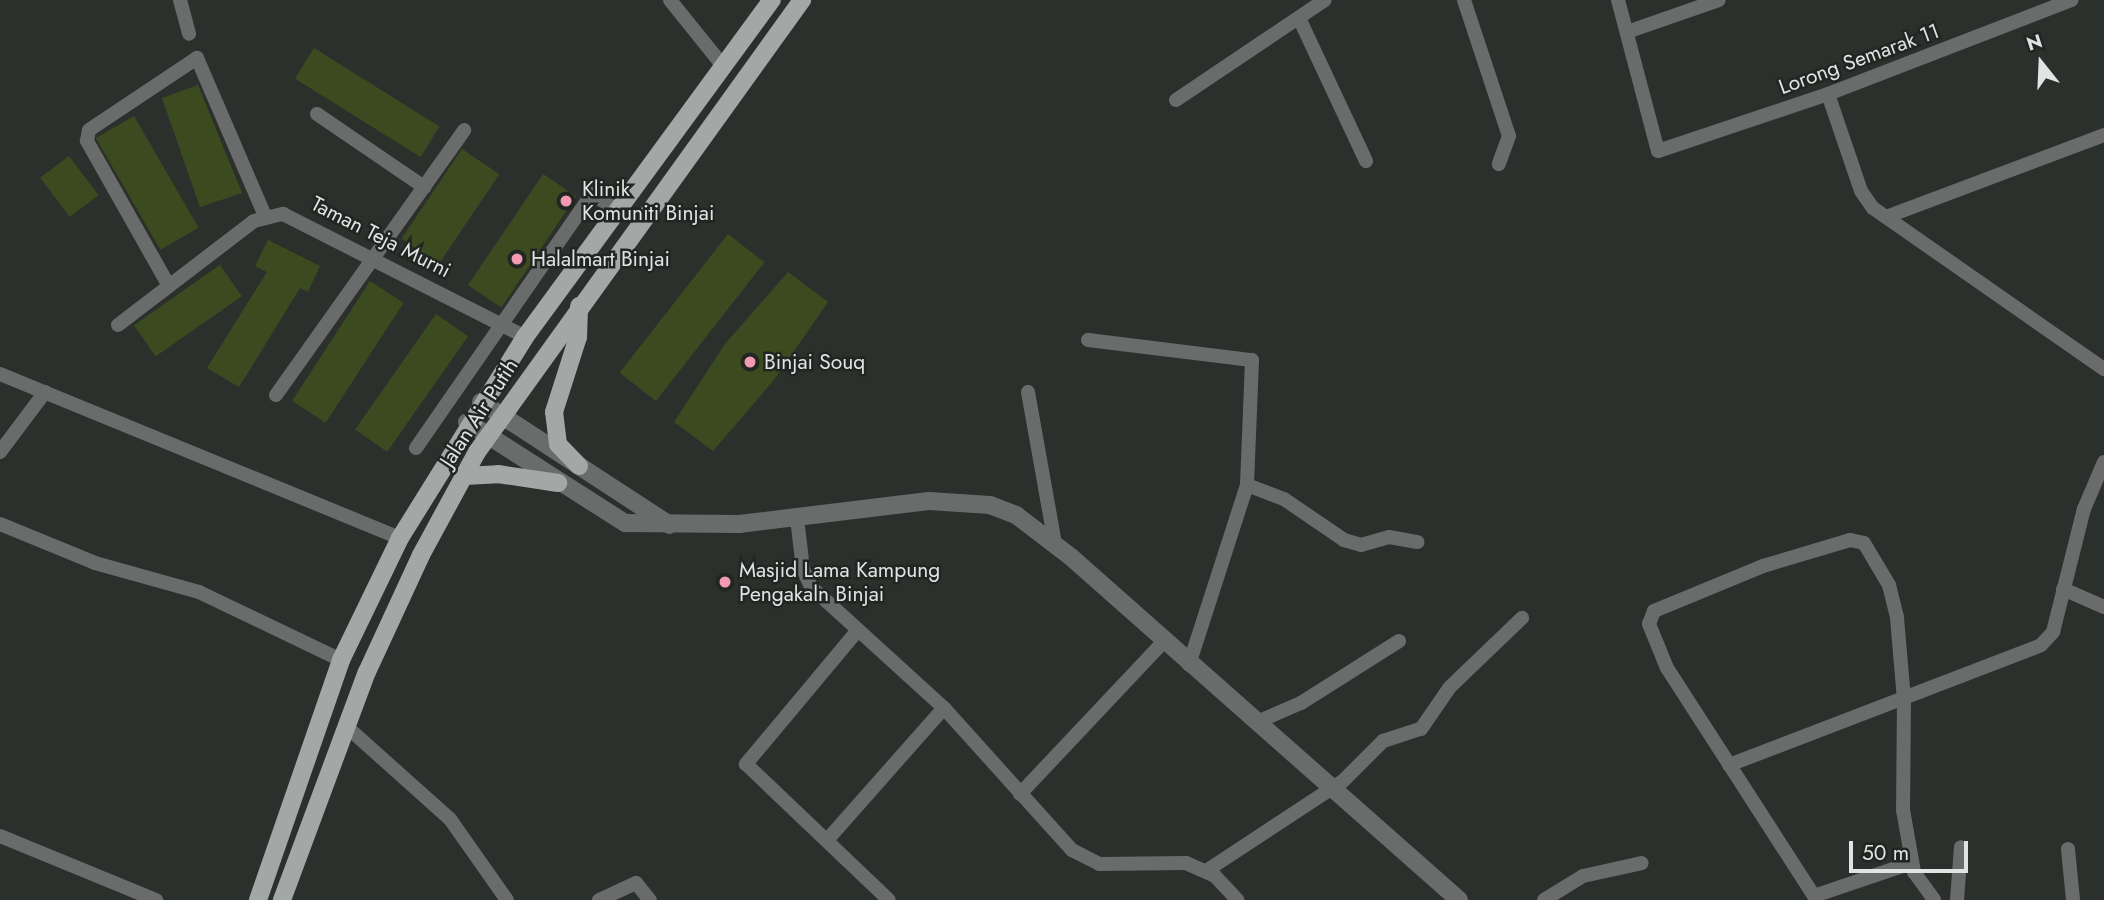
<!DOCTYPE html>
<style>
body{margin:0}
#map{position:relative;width:2104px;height:900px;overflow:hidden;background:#2c302d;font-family:Jost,sans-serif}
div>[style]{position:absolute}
.building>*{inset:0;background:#3c4b1f;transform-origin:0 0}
.minor>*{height:14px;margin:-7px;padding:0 7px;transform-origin:7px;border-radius:7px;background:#696c6b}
.tertiary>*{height:18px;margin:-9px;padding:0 9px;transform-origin:9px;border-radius:9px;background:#696c6b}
.primary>*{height:18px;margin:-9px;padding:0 9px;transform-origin:9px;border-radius:9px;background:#a3a8a7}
.dots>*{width:19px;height:19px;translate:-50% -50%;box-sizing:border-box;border:4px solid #222623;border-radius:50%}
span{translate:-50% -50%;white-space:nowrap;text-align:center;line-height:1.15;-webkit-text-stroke:5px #222623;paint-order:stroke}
.street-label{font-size:21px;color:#e1e4e2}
.poi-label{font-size:21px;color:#e1e4e2}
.left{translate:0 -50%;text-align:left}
.north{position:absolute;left:2006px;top:28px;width:70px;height:70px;-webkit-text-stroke:5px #222623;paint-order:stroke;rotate:342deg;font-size:19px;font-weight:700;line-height:28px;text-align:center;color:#e1e4e2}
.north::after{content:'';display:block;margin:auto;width:24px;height:32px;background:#e1e4e2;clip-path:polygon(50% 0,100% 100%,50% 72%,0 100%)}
.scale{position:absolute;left:1849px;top:841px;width:119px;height:32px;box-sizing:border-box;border:4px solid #e1e4e2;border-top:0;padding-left:9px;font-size:21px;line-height:24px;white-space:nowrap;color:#e1e4e2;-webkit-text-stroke:5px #222623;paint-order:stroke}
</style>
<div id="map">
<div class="building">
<i style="left:314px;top:48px;width:148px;height:36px;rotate:32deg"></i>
<i style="clip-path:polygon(198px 85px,242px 193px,200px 207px,162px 98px)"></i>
<i style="left:134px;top:116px;width:129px;height:44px;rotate:60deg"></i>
<i style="left:462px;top:149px;width:45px;height:108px;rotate:34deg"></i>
<i style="left:69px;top:156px;width:49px;height:36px;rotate:53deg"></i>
<i style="left:543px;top:174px;width:40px;height:134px;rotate:34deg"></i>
<i style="left:728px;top:234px;width:46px;height:176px;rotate:38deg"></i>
<i style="clip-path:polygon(268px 240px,320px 266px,308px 292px,300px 288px,239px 387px,207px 368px,267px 272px,255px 266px)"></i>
<i style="left:220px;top:265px;width:38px;height:105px;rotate:55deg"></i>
<i style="clip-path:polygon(788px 272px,828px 302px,774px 380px,713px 451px,674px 422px,725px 344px)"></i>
<i style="left:370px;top:281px;width:40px;height:143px;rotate:33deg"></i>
<i style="left:436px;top:314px;width:39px;height:141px;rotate:35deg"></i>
</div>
<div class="minor">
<i style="left:180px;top:0;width:35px;rotate:75deg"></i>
<i style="left:670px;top:0;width:85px;rotate:51.2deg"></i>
<i style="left:1464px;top:0;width:143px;rotate:71.7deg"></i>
<i style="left:1509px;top:136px;width:30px;rotate:110deg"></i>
<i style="left:1618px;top:0;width:156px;rotate:75.2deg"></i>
<i style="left:1658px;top:151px;width:179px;rotate:-18.5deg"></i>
<i style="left:1828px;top:94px;width:261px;rotate:-21.1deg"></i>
<i style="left:1299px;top:18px;width:158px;rotate:64.9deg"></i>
<i style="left:1627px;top:32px;width:97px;rotate:-19.2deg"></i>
<i style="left:1828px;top:94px;width:102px;rotate:71.2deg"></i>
<i style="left:1861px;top:191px;width:21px;rotate:55deg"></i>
<i style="left:1873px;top:208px;width:282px;rotate:34.9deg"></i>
<i style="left:1176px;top:100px;width:179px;rotate:-33.9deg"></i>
<i style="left:317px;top:114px;width:130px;rotate:34.3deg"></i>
<i style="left:1886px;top:217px;width:233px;rotate:-20.6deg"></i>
<i style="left:169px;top:286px;width:167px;rotate:-119.5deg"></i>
<i style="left:87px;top:141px;width:11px;rotate:-80deg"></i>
<i style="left:89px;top:130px;width:130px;rotate:-33.7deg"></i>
<i style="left:197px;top:58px;width:172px;rotate:66.7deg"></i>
<i style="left:118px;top:325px;width:171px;rotate:-37.4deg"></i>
<i style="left:254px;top:221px;width:30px;rotate:-14deg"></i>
<i style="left:283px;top:214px;width:271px;rotate:26.9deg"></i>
<i style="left:1088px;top:340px;width:165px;rotate:7deg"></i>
<i style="left:1252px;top:360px;width:125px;rotate:92.3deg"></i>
<i style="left:1247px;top:485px;width:189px;rotate:107.9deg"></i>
<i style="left:0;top:374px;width:432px;rotate:22.3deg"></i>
<i style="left:1028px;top:392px;width:153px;rotate:79.9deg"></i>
<i style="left:276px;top:395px;width:325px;rotate:-54.6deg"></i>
<i style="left:416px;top:448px;width:309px;rotate:-55.3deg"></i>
<i style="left:592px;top:194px;width:30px;rotate:33deg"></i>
<i style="left:0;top:452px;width:75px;rotate:-53.1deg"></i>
<i style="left:1247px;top:485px;width:40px;rotate:21deg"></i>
<i style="left:1284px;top:499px;width:73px;rotate:34.3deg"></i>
<i style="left:1344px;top:540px;width:18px;rotate:16deg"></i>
<i style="left:1361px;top:545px;width:29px;rotate:-16deg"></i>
<i style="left:1389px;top:537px;width:29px;rotate:10deg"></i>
<i style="left:797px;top:518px;width:51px;rotate:83.3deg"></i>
<i style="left:803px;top:569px;width:20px;rotate:66deg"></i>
<i style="left:811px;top:587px;width:180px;rotate:42.3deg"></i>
<i style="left:944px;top:708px;width:191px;rotate:48deg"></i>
<i style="left:1072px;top:850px;width:30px;rotate:27deg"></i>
<i style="left:1099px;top:864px;width:87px;rotate:-0.7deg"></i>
<i style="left:1186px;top:863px;width:32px;rotate:24deg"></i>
<i style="left:1215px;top:876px;width:33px;rotate:47deg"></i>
<i style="left:0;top:524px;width:103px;rotate:22.3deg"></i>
<i style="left:95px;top:563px;width:108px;rotate:15.6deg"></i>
<i style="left:199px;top:592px;width:157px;rotate:25.6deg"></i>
<i style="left:2063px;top:589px;width:45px;rotate:23.7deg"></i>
<i style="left:858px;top:630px;width:175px;rotate:129.9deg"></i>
<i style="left:746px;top:764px;width:197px;rotate:43.6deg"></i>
<i style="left:1257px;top:722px;width:48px;rotate:-23.4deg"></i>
<i style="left:1301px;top:703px;width:116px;rotate:-32.3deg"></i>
<i style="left:347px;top:727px;width:138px;rotate:41.8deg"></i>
<i style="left:450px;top:819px;width:99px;rotate:54.9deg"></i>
<i style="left:1729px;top:765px;width:334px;rotate:-21deg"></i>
<i style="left:2041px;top:645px;width:18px;rotate:-47deg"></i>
<i style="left:2053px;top:632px;width:127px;rotate:-75.9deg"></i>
<i style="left:2084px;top:509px;width:51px;rotate:-66.9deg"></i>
<i style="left:1020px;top:794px;width:212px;rotate:-46.7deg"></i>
<i style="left:0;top:836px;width:169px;rotate:22.3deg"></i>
<i style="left:828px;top:839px;width:175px;rotate:-48.5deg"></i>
<i style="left:2068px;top:849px;width:51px;rotate:84.4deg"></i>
<i style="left:1911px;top:863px;width:102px;rotate:161.2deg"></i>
<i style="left:1814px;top:896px;width:271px;rotate:-122.8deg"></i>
<i style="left:1667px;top:668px;width:48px;rotate:-112.2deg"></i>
<i style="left:1649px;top:624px;width:14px;rotate:-69deg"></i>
<i style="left:1654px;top:611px;width:118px;rotate:-22.4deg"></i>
<i style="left:1763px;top:566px;width:91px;rotate:-16.6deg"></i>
<i style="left:1850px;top:540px;width:14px;rotate:12deg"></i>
<i style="left:1864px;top:543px;width:49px;rotate:59.2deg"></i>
<i style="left:1889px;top:585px;width:34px;rotate:76deg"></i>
<i style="left:1897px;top:618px;width:81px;rotate:85.1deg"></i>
<i style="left:1904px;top:699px;width:111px;rotate:90.5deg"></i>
<i style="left:1903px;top:810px;width:63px;rotate:79.9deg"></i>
<i style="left:1914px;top:872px;width:34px;rotate:54deg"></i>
<i style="left:1206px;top:871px;width:164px;rotate:-33.3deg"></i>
<i style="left:1343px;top:781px;width:57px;rotate:-45deg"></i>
<i style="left:1383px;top:741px;width:40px;rotate:-18deg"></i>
<i style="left:1421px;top:729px;width:51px;rotate:-55.4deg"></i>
<i style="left:1450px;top:687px;width:100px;rotate:-43.8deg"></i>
<i style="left:599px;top:900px;width:41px;rotate:-24.7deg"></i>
<i style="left:636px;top:883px;width:22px;rotate:51deg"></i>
<i style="left:1544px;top:900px;width:46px;rotate:-31.6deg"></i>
<i style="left:1583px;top:876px;width:60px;rotate:-12.4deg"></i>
<i style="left:1957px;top:900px;width:53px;rotate:-85.7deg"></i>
</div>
<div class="tertiary">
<i style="left:481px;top:402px;width:225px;rotate:33.1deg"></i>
<i style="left:467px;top:422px;width:188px;rotate:32.6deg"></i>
<i style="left:625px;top:523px;width:114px;rotate:0.5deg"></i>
<i style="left:739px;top:524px;width:191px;rotate:-6.9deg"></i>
<i style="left:929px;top:501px;width:61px;rotate:3.8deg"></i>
<i style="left:990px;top:505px;width:28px;rotate:21deg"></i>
<i style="left:1016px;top:515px;width:69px;rotate:37.4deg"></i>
<i style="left:1071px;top:557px;width:518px;rotate:41.48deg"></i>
</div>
<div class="primary">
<i style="left:579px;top:466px;width:30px;rotate:-134deg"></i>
<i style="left:558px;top:444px;width:32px;rotate:-97deg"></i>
<i style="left:554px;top:412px;width:79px;rotate:-72.3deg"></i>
<i style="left:578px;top:337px;width:31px;rotate:-88deg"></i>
<i style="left:464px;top:476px;width:34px;rotate:-3deg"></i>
<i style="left:498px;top:474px;width:61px;rotate:8.5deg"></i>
<i style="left:258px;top:900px;width:254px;rotate:-70.9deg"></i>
<i style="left:341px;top:660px;width:136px;rotate:-64.2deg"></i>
<i style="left:400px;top:538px;width:237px;rotate:-58.1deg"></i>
<i style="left:525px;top:337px;width:418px;rotate:-53.8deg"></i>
<i style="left:282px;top:900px;width:243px;rotate:-69.6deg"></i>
<i style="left:367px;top:672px;width:129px;rotate:-65.2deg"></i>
<i style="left:421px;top:555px;width:117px;rotate:-61.5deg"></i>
<i style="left:477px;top:452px;width:557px;rotate:-54.28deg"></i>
</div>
<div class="dots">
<i style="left:566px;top:201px;background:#f19ab1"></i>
<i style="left:517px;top:259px;background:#f19ab1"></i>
<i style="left:750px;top:362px;background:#f19ab1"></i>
<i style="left:725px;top:582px;background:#f19ab1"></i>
</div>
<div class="street-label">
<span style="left:1859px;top:59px;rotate:-20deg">Lorong Semarak 11</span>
<span style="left:381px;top:237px;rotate:27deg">Taman Teja Murni</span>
<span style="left:479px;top:413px;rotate:-57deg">Jalan Air Putih</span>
</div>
<div class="poi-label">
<span class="left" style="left:582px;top:201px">Klinik<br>Komuniti Binjai</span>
<span class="left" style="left:531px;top:259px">Halalmart Binjai</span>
<span class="left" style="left:764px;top:362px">Binjai Souq</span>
<span class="left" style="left:739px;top:582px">Masjid Lama Kampung<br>Pengakaln Binjai</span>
</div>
<div class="north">N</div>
<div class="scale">50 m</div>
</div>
